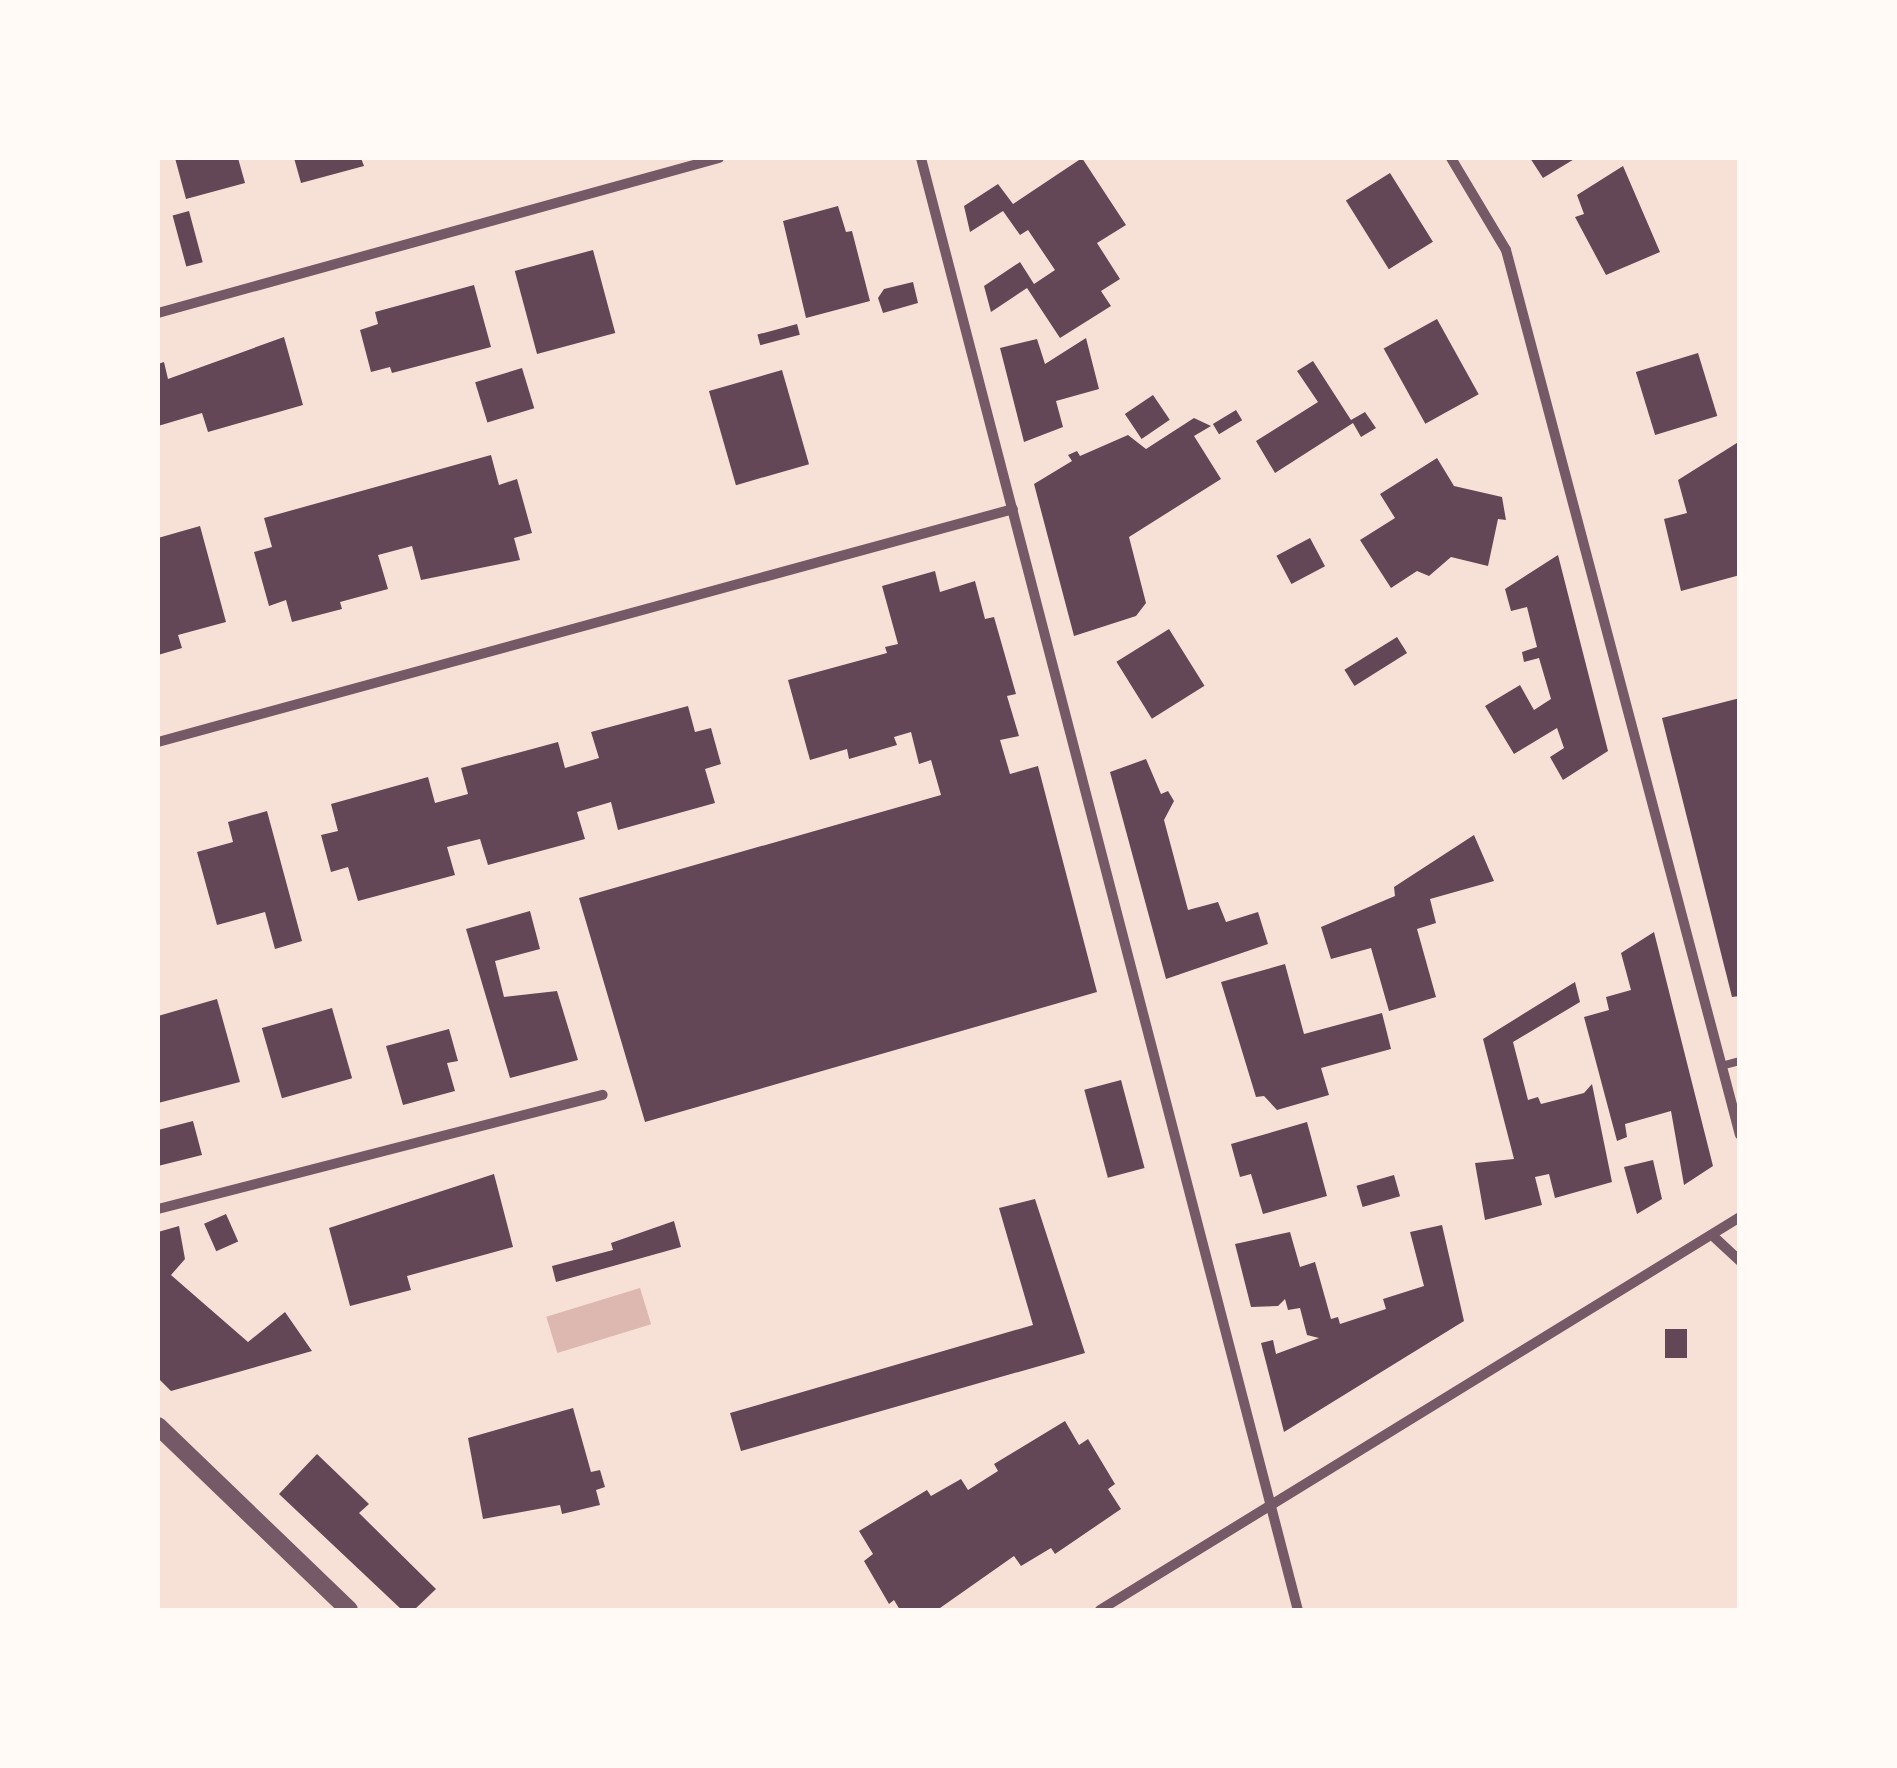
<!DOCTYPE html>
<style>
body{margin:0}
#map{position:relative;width:1897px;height:1768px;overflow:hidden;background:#f7e1d7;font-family:Montserrat,sans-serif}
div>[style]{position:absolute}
.water>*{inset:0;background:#dcb8b0;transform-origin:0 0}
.building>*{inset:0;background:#644757;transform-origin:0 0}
.service>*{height:8px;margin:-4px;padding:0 4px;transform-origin:4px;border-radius:4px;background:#755966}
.minor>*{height:10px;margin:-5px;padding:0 5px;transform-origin:5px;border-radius:5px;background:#755966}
.tertiary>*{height:18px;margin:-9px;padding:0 9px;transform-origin:9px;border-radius:9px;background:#755966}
span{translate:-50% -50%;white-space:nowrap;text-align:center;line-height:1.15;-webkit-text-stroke:10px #fffaf5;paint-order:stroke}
.frame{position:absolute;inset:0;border:160px solid #fffaf5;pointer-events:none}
</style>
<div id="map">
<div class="water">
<i style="left:640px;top:1288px;width:38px;height:98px;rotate:73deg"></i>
</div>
<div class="building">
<i style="clip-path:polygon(175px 158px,238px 158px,245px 183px,186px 199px)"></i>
<i style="clip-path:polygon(294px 158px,361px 158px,364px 166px,301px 183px)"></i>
<i style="clip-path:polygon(1082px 158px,1126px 225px,1097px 243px,1120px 279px,1101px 291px,1111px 306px,1060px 338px,1027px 288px,991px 312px,984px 286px,1020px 262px,1034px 284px,1055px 270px,1028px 230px,1020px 235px,1003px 211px,970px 232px,964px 206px,998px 184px,1013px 204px)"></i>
<i style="clip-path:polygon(1530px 158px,1576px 158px,1543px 178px)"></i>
<i style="clip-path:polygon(1623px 166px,1660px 252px,1606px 275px,1575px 217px,1584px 214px,1577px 195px)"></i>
<i style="left:1390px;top:173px;width:81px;height:52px;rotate:58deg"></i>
<i style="clip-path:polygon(838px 206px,846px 232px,852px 231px,870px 301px,806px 318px,783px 221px)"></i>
<i style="left:189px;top:211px;width:53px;height:17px;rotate:75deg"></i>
<i style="left:593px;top:250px;width:86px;height:81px;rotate:75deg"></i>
<i style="clip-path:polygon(913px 282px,918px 303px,883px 313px,878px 298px,884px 289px)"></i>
<i style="clip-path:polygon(474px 285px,491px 347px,392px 373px,390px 367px,371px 372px,360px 330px,378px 324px,375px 312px)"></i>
<i style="left:1437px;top:319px;width:86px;height:61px;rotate:61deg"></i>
<i style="left:797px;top:324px;width:11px;height:41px;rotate:75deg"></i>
<i style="clip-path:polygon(284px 337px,303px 405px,208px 432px,202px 413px,158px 426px,158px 364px,164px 362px,168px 379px)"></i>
<i style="clip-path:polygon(1086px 338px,1099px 389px,1056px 401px,1063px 427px,1024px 442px,1000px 348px,1037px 339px,1045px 364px)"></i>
<i style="left:1698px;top:353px;width:66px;height:65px;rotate:73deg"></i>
<i style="clip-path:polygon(1313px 361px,1351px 420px,1365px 412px,1376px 428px,1361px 437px,1353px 423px,1275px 473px,1256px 441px,1318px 402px,1297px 371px)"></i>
<i style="left:522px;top:368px;width:42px;height:49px;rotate:73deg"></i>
<i style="left:782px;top:370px;width:98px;height:76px;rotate:74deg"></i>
<i style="left:1153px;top:395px;width:30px;height:34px;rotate:56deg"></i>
<i style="left:1236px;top:410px;width:12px;height:27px;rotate:59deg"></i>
<i style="clip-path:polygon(1194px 418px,1211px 426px,1194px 436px,1221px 479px,1129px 537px,1146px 603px,1136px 616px,1074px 636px,1034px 484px,1072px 461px,1068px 455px,1077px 451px,1080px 456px,1128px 435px,1146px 449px)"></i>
<i style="clip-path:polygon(1740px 441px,1740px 575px,1681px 591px,1664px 519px,1687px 513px,1678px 480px)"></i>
<i style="clip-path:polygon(491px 455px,499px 485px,517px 479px,532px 533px,514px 538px,520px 560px,421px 580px,412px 546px,378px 555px,388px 589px,340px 602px,342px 609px,292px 622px,286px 600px,269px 606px,254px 552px,272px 547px,264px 518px)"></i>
<i style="clip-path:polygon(1437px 458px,1454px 486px,1502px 497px,1506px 520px,1498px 519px,1488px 566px,1451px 557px,1429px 576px,1417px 571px,1391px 588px,1360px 540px,1395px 518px,1380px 494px)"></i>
<i style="clip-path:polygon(200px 526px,226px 622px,178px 635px,182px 648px,158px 655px,158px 538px)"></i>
<i style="left:1310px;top:538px;width:32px;height:38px;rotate:62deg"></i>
<i style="clip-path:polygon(1558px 555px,1608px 751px,1563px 780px,1550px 757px,1564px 748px,1557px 728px,1514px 754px,1485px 706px,1520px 685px,1534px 710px,1551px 699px,1539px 658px,1524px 662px,1522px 652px,1537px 647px,1527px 607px,1511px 611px,1505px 589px)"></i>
<i style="clip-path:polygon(935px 571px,940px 592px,975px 581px,985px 619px,994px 617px,1016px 694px,1007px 696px,1019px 736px,1000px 740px,1010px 774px,1038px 766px,1097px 992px,645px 1122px,579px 898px,941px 795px,931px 760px,919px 764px,911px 732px,894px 737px,897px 745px,849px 759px,847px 749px,810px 760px,788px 680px,887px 653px,885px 647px,898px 644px,882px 586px)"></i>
<i style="left:1169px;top:629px;width:67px;height:62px;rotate:58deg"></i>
<i style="left:1397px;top:637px;width:19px;height:62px;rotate:58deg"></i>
<i style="clip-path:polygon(1740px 698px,1740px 996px,1732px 997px,1662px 718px)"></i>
<i style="clip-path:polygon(688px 706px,695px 732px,711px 728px,721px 764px,705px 769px,715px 803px,618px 830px,611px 802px,577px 812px,585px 839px,488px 865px,480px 839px,447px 847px,455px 875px,358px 901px,348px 867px,331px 872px,321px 835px,338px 831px,331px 804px,428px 777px,435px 803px,468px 794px,461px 768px,558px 742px,565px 768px,599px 758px,591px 732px)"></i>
<i style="clip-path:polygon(1146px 759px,1161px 794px,1168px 791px,1174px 801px,1164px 820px,1188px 910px,1218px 902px,1226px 922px,1258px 912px,1268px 944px,1166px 979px,1110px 772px)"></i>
<i style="clip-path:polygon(267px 811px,302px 941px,275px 949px,265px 912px,217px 925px,197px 852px,233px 842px,228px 822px)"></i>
<i style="clip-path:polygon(1474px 835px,1494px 881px,1430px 899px,1436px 923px,1417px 929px,1436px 997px,1389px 1011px,1371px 948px,1331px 959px,1321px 927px,1395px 896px,1394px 887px)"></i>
<i style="clip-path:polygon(530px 911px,540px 949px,495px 961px,504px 997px,557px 991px,578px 1060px,510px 1078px,466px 929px)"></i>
<i style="clip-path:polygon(1654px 932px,1713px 1166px,1684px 1185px,1671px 1111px,1625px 1124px,1627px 1137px,1617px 1141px,1584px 1017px,1609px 1010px,1606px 997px,1631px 990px,1621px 953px)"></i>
<i style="clip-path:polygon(1285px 964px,1304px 1034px,1382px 1013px,1391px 1049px,1321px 1068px,1329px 1095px,1277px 1110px,1264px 1096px,1256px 1097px,1221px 982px)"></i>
<i style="clip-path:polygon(1575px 982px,1580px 1002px,1513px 1042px,1528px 1100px,1538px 1097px,1541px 1104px,1584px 1093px,1592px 1084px,1612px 1182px,1555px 1198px,1549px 1174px,1535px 1177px,1542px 1205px,1485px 1220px,1475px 1163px,1514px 1159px,1483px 1039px)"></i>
<i style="clip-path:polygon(217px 999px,240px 1082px,158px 1103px,158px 1016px)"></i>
<i style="left:332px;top:1008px;width:73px;height:73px;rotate:74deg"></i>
<i style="clip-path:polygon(449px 1029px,458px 1061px,447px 1063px,455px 1091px,403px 1105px,386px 1046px)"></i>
<i style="left:1121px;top:1080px;width:91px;height:38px;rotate:75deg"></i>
<i style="clip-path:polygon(193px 1121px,202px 1155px,158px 1166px,158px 1130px)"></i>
<i style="clip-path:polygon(1307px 1122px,1327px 1196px,1263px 1214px,1251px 1174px,1240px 1177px,1231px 1144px)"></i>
<i style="clip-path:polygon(1653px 1160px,1662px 1199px,1637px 1214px,1624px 1167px)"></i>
<i style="clip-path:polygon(494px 1174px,513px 1247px,407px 1276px,411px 1290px,350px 1306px,329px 1228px)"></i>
<i style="left:1394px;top:1175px;width:22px;height:39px;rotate:74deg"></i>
<i style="clip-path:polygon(1035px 1199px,1085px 1353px,741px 1451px,730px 1413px,1033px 1325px,999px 1208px)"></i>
<i style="left:226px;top:1214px;width:30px;height:24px;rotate:66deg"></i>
<i style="clip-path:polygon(674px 1221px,681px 1247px,556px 1282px,552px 1266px,613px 1250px,611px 1243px)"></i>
<i style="clip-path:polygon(1442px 1225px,1464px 1321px,1284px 1432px,1261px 1343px,1273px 1340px,1276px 1354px,1319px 1338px,1307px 1335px,1300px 1308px,1288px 1310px,1285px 1299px,1278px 1306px,1251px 1307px,1235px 1244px,1290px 1232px,1300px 1267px,1315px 1262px,1331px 1319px,1338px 1317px,1340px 1324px,1386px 1309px,1383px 1299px,1424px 1286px,1410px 1232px)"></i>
<i style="clip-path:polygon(179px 1226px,185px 1259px,171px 1275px,179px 1282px,248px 1342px,285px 1312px,312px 1351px,171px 1391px,158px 1378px,158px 1232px)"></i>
<i style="left:1687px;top:1329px;width:29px;height:22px;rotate:90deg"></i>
<i style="clip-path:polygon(573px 1408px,591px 1472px,600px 1470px,605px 1487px,596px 1490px,600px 1505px,562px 1514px,560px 1505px,483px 1519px,468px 1438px)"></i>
<i style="clip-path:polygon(1065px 1421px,1079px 1445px,1088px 1439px,1115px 1484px,1108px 1489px,1121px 1509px,1055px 1554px,1051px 1548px,1021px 1566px,1014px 1556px,940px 1608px,900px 1610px,894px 1600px,889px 1604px,864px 1561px,873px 1554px,859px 1531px,927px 1490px,931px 1496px,961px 1479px,968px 1490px,998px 1471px,994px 1464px)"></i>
<i style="clip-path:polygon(317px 1454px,369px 1504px,359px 1513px,436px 1589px,414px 1610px,402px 1610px,279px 1494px)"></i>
</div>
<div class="service">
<i style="left:1721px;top:1066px;width:20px;rotate:-15deg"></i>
</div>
<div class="minor">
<i style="left:921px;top:158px;width:1500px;rotate:75.45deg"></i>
<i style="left:1451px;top:158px;width:107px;rotate:59.1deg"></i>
<i style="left:1506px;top:250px;width:915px;rotate:75.19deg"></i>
<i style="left:158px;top:313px;width:582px;rotate:-15.45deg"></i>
<i style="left:158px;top:742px;width:886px;rotate:-15.24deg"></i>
<i style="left:158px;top:1209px;width:459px;rotate:-14.4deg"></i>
<i style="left:1712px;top:1235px;width:38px;rotate:43deg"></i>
<i style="left:1100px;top:1610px;width:751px;rotate:-31.55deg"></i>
</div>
<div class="tertiary">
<i style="left:158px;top:1426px;width:265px;rotate:43.9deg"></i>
</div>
<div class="frame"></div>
</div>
